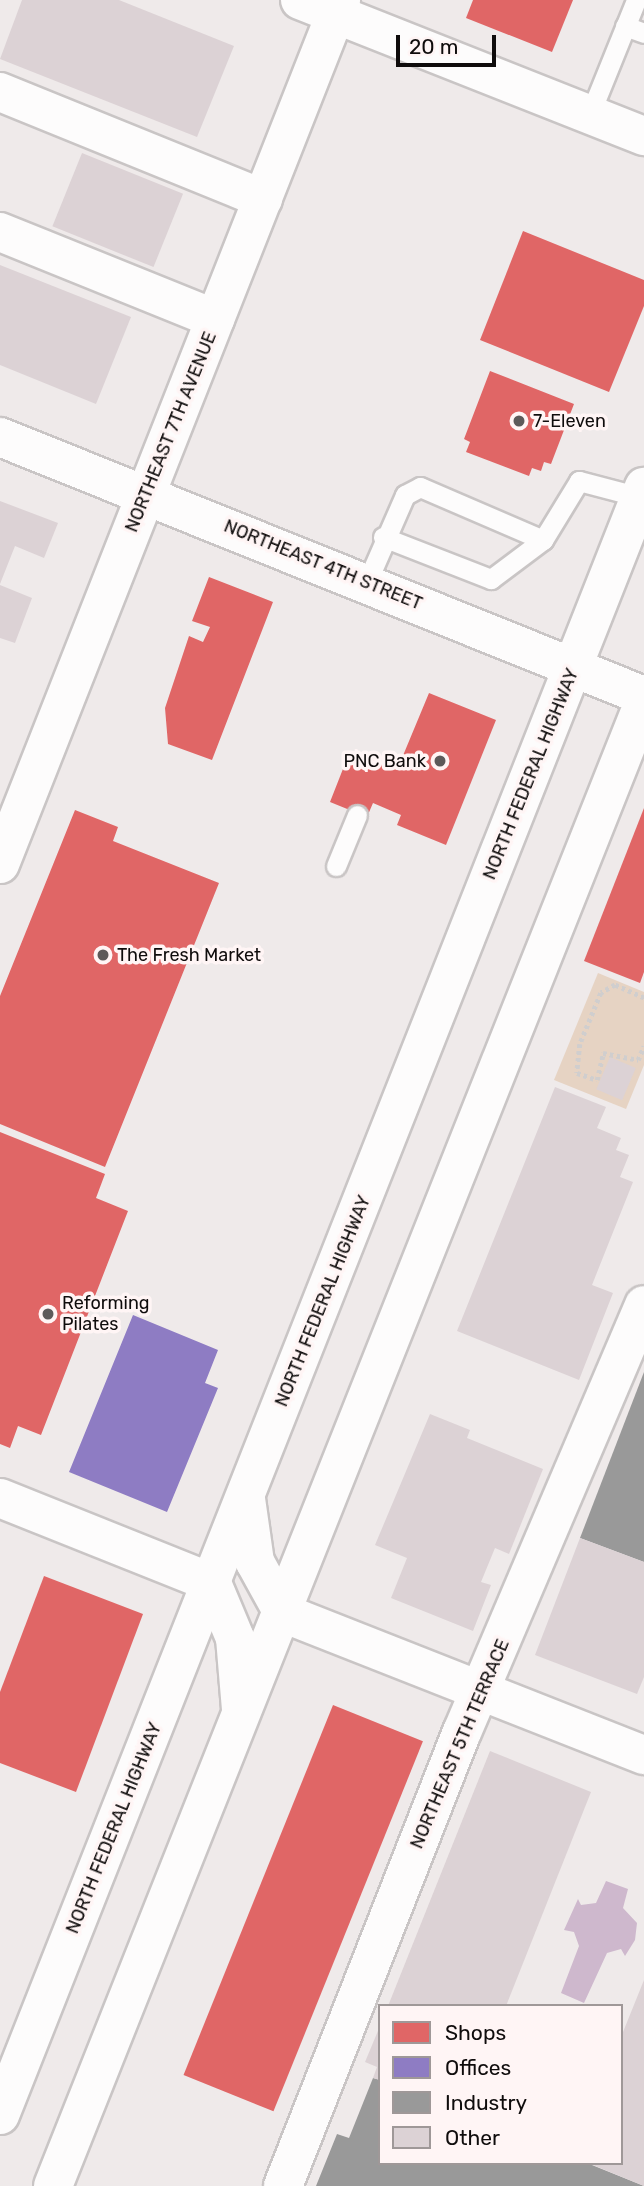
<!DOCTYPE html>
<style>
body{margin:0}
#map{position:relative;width:644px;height:2186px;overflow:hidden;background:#efeaea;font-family:Rubik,sans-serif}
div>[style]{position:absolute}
.green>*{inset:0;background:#e6d3c3}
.water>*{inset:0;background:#ceb8cd}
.shops>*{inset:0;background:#e06666;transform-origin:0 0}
.offices>*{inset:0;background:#8e7cc3}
.industry>*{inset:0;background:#999}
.building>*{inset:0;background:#dcd2d5;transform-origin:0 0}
.path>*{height:4.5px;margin-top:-2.25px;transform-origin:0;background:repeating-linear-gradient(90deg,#d0cece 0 3.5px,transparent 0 7px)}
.roads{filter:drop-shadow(2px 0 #c9c5c5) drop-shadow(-2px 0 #c9c5c5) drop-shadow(0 2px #c9c5c5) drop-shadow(0 -2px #c9c5c5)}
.service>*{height:19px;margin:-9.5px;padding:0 9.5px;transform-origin:9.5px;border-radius:9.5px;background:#fdfcfc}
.minor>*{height:38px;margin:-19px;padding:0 19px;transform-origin:19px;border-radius:19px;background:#fdfcfc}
.tertiary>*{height:38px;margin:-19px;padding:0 19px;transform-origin:19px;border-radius:19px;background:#fdfcfc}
.primary>*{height:38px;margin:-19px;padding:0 19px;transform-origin:19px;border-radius:19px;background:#fdfcfc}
.dots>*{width:19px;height:19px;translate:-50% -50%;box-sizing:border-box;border:4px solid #fff5f5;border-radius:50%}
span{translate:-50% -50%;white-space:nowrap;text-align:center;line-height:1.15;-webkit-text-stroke:7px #fff5f5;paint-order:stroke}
.poi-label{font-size:18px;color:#0f0c0c}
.left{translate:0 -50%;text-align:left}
.right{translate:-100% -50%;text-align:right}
.street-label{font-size:18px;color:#0f0c0c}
.legend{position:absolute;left:378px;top:2004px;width:245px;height:161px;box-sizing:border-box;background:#fff5f5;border:2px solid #9f9898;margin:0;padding:9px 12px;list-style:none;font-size:21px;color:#0f0c0c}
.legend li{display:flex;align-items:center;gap:14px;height:35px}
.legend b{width:35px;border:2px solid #9f9898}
.scale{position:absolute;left:396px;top:35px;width:100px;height:32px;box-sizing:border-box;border:4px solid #0f0c0c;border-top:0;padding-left:9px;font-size:21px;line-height:24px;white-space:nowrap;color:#0f0c0c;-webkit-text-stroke:5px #fff5f5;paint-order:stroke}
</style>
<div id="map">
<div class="green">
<i style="clip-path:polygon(598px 973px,644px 992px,644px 1065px,626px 1109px,554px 1080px)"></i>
</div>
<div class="water">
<i style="clip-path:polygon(606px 1881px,628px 1889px,623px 1908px,637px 1923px,635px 1940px,625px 1956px,621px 1949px,607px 1953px,584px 2003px,561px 1993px,579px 1946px,574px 1932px,564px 1930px,578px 1899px,581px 1905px,596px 1903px)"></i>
</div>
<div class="shops">
<i style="clip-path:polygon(473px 0,573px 0,552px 52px,466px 18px)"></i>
<i style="clip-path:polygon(523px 231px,644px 280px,644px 306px,609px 392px,480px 340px)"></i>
<i style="clip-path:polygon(490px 371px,574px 404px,551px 464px,544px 462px,541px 471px,532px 468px,529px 476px,466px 452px,470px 442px,464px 439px)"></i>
<i style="clip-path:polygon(209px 577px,273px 602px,212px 760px,168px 744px,165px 708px,189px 636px,203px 642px,210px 627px,192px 621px)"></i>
<i style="clip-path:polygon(429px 693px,496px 720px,446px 845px,397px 825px,401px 815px,373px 803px,367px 817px,330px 802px,350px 751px,397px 770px)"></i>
<i style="clip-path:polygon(644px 808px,644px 972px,640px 983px,584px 961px)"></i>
<i style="clip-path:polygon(75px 810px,118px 827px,113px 841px,219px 883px,105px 1167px,0 1124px,0 996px)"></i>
<i style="clip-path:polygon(0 1132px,105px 1174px,96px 1198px,128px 1211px,41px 1435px,18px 1426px,10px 1448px,0 1444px)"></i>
<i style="clip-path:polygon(44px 1576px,143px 1614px,76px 1792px,0 1763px,0 1692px)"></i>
<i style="left:333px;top:1705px;width:97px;height:399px;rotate:22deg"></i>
</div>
<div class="offices">
<i style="clip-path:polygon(133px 1315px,218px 1350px,205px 1383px,218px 1388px,167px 1512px,69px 1472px)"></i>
</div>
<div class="industry">
<i style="clip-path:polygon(644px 1372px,644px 1562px,580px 1538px)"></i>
<i style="clip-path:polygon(373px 2078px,380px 2080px,380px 2163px,587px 2163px,644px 2186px,316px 2186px,337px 2134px,349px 2138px)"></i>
</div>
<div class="building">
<i style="clip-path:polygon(22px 0,119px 0,234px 46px,197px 137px,0 59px)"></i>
<i style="left:82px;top:153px;width:109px;height:79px;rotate:22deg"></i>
<i style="clip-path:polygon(0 265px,131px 317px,96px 404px,0 365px)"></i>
<i style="clip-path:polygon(0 501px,58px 523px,44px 558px,15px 546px,0 584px)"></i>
<i style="clip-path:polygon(0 585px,32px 598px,15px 643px,0 638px)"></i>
<i style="left:610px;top:1057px;width:28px;height:35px;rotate:23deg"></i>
<i style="clip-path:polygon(555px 1087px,606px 1107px,597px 1128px,621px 1138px,616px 1150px,629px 1155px,620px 1177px,633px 1182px,592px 1285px,613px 1293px,579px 1380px,457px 1331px)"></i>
<i style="clip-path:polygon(430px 1414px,470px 1430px,467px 1438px,543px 1469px,509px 1554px,495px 1548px,481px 1582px,491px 1585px,473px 1631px,391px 1598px,407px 1558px,375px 1545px)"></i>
<i style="clip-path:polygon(580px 1538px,644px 1562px,644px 1677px,637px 1694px,535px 1655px)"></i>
<i style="clip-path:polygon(490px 1751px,591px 1792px,506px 2006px,388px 2006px)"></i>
<i style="clip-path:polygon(644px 1980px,644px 2186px,588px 2163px,621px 2163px,621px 2037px)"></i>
<i style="clip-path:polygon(380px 2026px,380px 2080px,373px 2078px,377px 2067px,365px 2062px)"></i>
</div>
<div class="path">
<i style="left:644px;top:998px;width:32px;rotate:-156deg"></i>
<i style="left:615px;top:985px;width:16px;rotate:150deg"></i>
<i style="left:601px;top:993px;width:55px;rotate:112.4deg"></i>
<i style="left:580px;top:1044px;width:29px;rotate:96deg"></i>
<i style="left:577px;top:1073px;width:21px;rotate:19deg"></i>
<i style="left:597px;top:1080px;width:28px;rotate:-77deg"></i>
<i style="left:603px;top:1053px;width:36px;rotate:11deg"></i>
<i style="left:638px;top:1060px;width:15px;rotate:-67deg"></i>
</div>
<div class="roads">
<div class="service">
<i style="left:625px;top:26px;width:20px;rotate:20deg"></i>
<i style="left:590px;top:114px;width:123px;rotate:-68deg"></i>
<i style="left:383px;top:537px;width:116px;rotate:21.3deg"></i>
<i style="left:491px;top:579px;width:65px;rotate:-36.9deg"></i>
<i style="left:367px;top:582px;width:95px;rotate:-66.4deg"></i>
<i style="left:405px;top:495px;width:17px;rotate:-28deg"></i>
<i style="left:420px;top:487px;width:134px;rotate:23.3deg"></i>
<i style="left:543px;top:540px;width:69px;rotate:-58.6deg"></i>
<i style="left:579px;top:481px;width:63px;rotate:14.7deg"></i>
<i style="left:336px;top:866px;width:55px;rotate:-67.6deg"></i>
</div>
<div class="minor">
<i style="left:300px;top:0;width:370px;rotate:21.6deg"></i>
<i style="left:0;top:92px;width:284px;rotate:22.1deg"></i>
<i style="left:0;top:232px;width:232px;rotate:22deg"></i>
<i style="left:0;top:864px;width:929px;rotate:-68.46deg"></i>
<i style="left:0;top:1498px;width:228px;rotate:21.8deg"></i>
<i style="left:283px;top:1613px;width:388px;rotate:21.5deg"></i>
<i style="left:283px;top:2186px;width:488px;rotate:-68.5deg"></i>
<i style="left:462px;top:1732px;width:464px;rotate:-66.9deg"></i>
</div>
<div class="tertiary">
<i style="left:0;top:437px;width:694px;rotate:21.91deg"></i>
</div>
<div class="primary">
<i style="left:246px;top:1499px;width:64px;rotate:81.9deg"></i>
<i style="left:255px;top:1562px;width:58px;rotate:61.2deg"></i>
<i style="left:212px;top:1583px;width:60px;rotate:67.3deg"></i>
<i style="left:235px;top:1638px;width:71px;rotate:85.2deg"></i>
<i style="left:0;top:2115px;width:1751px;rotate:-68.42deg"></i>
<i style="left:53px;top:2186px;width:1597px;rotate:-68.29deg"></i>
</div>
</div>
<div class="dots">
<i style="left:519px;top:421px;background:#5d5a5a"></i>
<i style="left:440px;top:761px;background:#5d5a5a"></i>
<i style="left:103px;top:955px;background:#5d5a5a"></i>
<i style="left:48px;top:1314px;background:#5d5a5a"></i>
</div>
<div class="poi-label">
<span class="left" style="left:533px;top:421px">7-Eleven</span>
<span class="right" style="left:426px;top:761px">PNC Bank</span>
<span class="left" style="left:117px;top:955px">The Fresh Market</span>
<span class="left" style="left:62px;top:1314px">Reforming<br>Pilates</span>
</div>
<div class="street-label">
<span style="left:171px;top:432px;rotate:-68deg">NORTHEAST 7TH AVENUE</span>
<span style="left:323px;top:565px;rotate:22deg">NORTHEAST 4TH STREET</span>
<span style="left:531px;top:774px;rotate:-68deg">NORTH FEDERAL HIGHWAY</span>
<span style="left:323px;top:1301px;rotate:-68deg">NORTH FEDERAL HIGHWAY</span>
<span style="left:460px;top:1744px;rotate:-67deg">NORTHEAST 5TH TERRACE</span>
<span style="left:114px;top:1828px;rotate:-68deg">NORTH FEDERAL HIGHWAY</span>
</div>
<ul class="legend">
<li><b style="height:19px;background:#e06666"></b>Shops</li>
<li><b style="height:19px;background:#8e7cc3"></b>Offices</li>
<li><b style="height:19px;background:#999"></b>Industry</li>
<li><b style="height:19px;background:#dcd2d5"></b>Other</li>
</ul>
<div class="scale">20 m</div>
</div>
